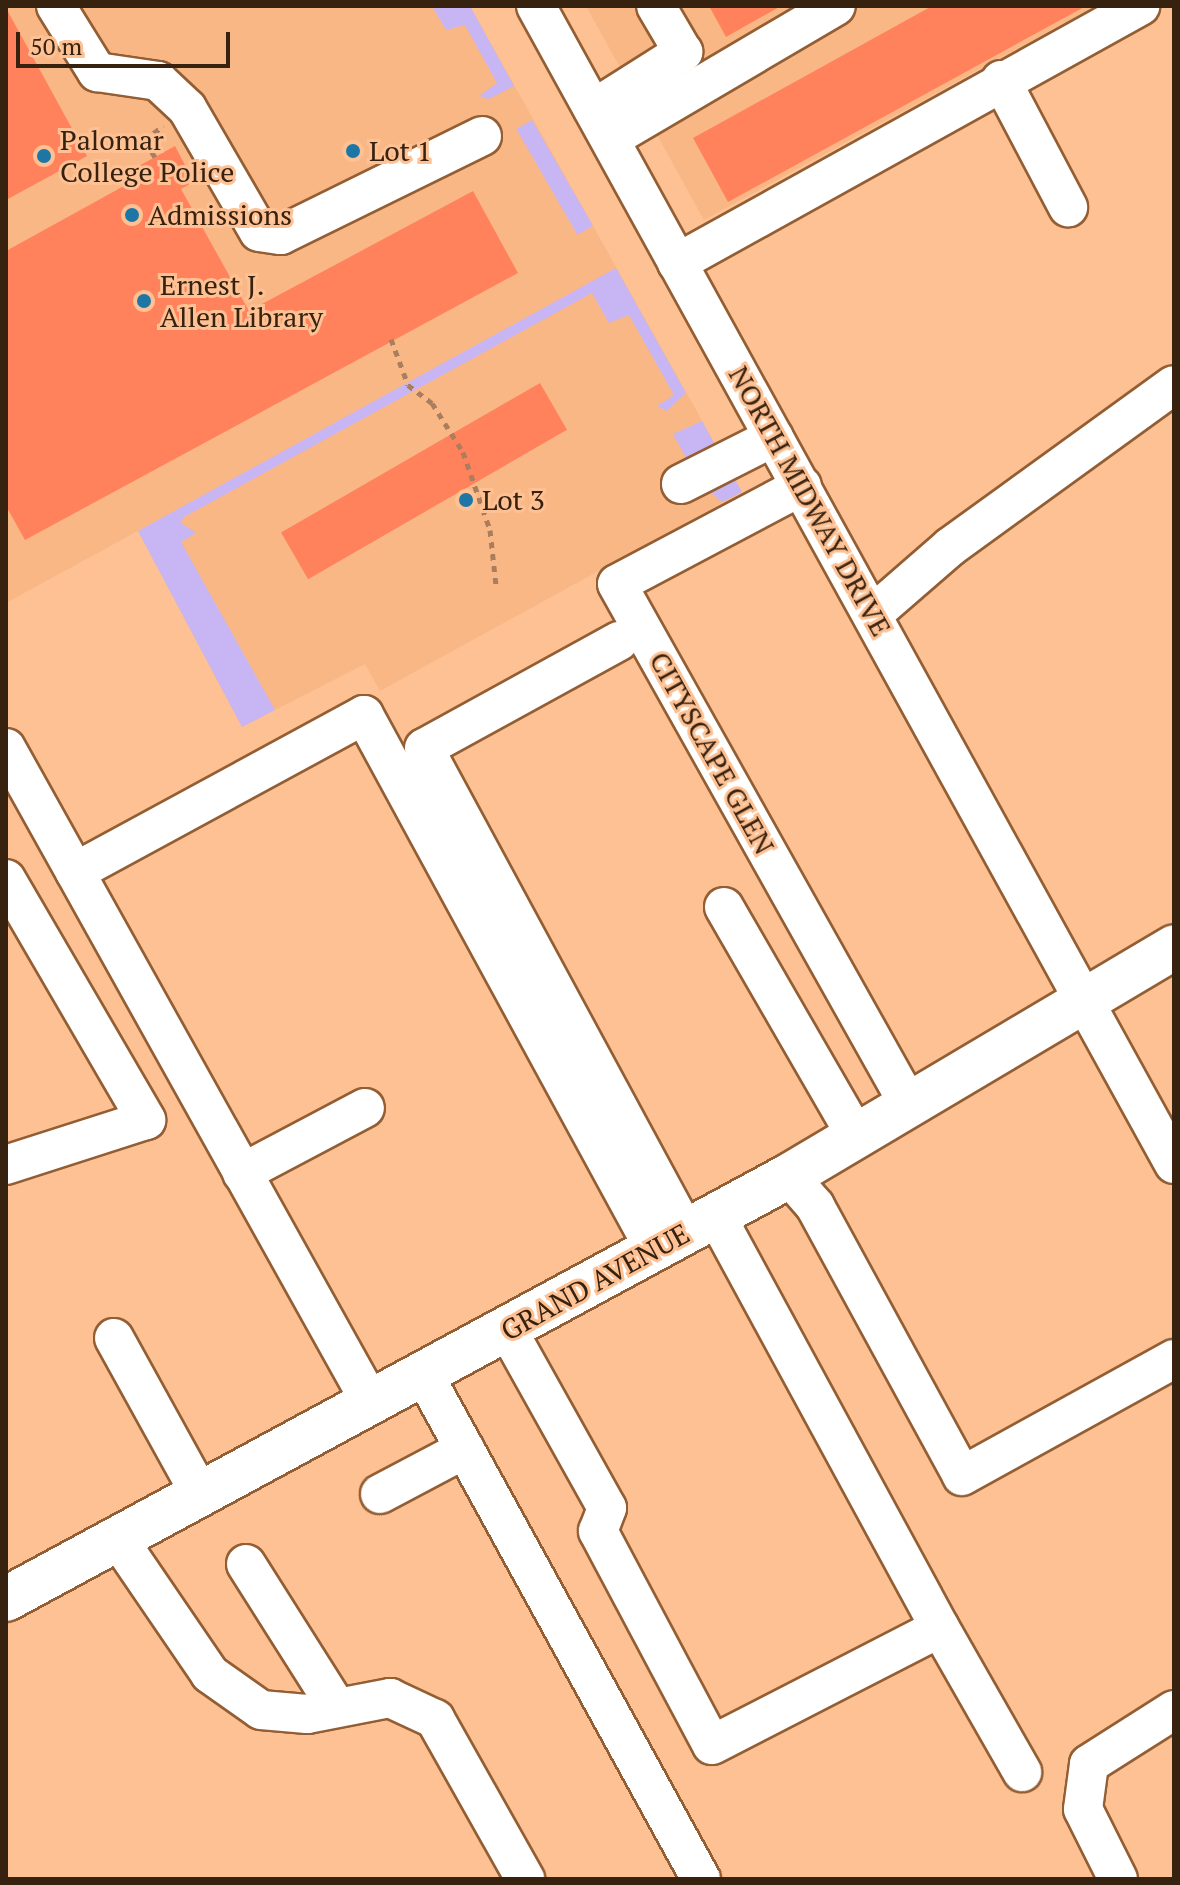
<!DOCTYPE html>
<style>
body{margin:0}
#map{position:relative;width:1180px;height:1885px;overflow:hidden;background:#fdc194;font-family:"PT Serif",serif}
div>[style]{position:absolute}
.built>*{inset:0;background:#fab786}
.green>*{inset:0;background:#c7b6f3;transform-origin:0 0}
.building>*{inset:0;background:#ff825c;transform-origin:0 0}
.path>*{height:5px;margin-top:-2.5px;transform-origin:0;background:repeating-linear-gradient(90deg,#aa7e5c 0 6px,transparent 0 12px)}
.roads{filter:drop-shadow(2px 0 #935e33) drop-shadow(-2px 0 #935e33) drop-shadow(0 2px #935e33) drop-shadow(0 -2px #935e33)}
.minor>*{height:38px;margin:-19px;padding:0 19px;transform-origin:19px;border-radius:19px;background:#fff}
.major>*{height:44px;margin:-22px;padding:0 22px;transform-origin:22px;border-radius:22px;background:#fff}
.dots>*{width:22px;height:22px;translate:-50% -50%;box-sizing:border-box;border:4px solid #fdc194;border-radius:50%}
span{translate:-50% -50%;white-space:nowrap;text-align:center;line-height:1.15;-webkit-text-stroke:6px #fdc194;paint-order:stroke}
.poi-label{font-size:28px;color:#37210f}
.left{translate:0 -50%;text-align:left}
.street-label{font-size:28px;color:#37210f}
.frame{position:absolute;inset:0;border:8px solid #37210f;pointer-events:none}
.scale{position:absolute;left:16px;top:32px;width:214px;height:36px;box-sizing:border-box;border:4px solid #37210f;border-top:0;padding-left:10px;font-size:24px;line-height:28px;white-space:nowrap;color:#37210f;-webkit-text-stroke:6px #fdc194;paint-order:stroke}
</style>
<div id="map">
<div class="built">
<i style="clip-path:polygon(6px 6px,470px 6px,742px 492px,380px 691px,365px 664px,242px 727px,138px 531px,6px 603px)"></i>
<i style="clip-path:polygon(586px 6px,1095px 6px,704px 220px)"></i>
</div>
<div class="green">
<i style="clip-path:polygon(432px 6px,470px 6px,514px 86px,489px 99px,479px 96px,497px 83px,465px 25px,446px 30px)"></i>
<i style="left:532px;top:120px;width:122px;height:18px;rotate:60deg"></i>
<i style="clip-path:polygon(616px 268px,686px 393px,667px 411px,657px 406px,674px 395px,629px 315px,609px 323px,592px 293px,184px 517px,180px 522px,196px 533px,181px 542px,275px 710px,242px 727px,138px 531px)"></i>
<i style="clip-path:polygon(702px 421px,715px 445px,689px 463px,673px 434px)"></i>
<i style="clip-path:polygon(732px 474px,742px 492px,722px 502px,702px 485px)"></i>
</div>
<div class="building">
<i style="clip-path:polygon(709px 6px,781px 6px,726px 37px)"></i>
<i style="clip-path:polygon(932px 6px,1086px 6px,728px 202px,693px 138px)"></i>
<i style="clip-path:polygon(6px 8px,87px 156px,6px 200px)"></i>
<i style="clip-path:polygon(175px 146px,194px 182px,181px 189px,249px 311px,473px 191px,518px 273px,25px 540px,6px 506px,6px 251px,142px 176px,137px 167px)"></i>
<i style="left:540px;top:383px;width:54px;height:299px;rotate:60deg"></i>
</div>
<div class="path">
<i style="left:155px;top:157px;width:20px;rotate:-123deg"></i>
<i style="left:144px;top:140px;width:24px;rotate:-36deg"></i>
<i style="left:391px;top:339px;width:49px;rotate:69.7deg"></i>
<i style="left:408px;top:385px;width:30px;rotate:37deg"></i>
<i style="left:432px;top:403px;width:58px;rotate:57.7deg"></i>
<i style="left:463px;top:452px;width:83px;rotate:70.9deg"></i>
<i style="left:490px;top:530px;width:55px;rotate:83.8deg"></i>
</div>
<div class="roads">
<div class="minor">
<i style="left:56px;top:6px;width:78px;rotate:58.2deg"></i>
<i style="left:97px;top:72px;width:62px;rotate:8.4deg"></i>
<i style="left:158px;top:81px;width:40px;rotate:43deg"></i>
<i style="left:187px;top:108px;width:143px;rotate:59.9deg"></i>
<i style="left:259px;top:232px;width:22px;rotate:8deg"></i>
<i style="left:281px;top:235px;width:224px;rotate:-26.2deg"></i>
<i style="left:536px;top:6px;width:1322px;rotate:61.15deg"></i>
<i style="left:1001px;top:80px;width:144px;rotate:62.2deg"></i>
<i style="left:593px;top:109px;width:107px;rotate:-32.3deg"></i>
<i style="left:683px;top:52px;width:53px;rotate:-120.4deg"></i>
<i style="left:610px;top:139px;width:262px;rotate:-30.5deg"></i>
<i style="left:677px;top:263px;width:530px;rotate:-29.03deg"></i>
<i style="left:681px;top:484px;width:104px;rotate:-26.8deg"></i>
<i style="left:802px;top:486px;width:209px;rotate:152.1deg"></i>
<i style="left:617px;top:584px;width:597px;rotate:60.73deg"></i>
<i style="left:873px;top:614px;width:102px;rotate:-41deg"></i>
<i style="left:950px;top:547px;width:276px;rotate:-35.9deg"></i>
<i style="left:619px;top:641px;width:222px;rotate:151.2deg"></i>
<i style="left:424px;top:748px;width:551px;rotate:61.62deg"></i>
<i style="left:6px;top:748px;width:750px;rotate:60.87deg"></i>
<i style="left:75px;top:872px;width:329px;rotate:-28.5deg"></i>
<i style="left:364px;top:715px;width:609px;rotate:61.46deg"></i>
<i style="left:6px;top:879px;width:279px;rotate:59.8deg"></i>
<i style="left:146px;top:1120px;width:147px;rotate:162.2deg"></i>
<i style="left:724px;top:907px;width:264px;rotate:60deg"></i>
<i style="left:242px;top:1173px;width:139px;rotate:-27.9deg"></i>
<i style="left:789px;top:1176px;width:40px;rotate:49deg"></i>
<i style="left:815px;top:1206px;width:307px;rotate:61.4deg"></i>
<i style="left:962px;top:1476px;width:242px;rotate:-28.9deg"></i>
<i style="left:507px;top:1329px;width:205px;rotate:60.8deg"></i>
<i style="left:607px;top:1508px;width:25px;rotate:111deg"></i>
<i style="left:598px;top:1531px;width:242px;rotate:62deg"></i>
<i style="left:712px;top:1745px;width:256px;rotate:-27.2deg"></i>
<i style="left:940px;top:1628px;width:469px;rotate:-118.5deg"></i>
<i style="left:114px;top:1338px;width:176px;rotate:61.1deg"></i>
<i style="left:424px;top:1375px;width:575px;rotate:61.21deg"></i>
<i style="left:380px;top:1494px;width:96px;rotate:-27.9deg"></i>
<i style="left:118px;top:1539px;width:163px;rotate:55.7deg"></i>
<i style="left:210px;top:1674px;width:62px;rotate:35.2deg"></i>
<i style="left:261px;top:1710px;width:46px;rotate:5deg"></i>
<i style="left:307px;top:1714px;width:85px;rotate:-10.9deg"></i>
<i style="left:390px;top:1698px;width:50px;rotate:25deg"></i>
<i style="left:435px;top:1719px;width:184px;rotate:60.6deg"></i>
<i style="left:246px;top:1564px;width:170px;rotate:57.7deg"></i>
<i style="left:940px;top:1628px;width:166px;rotate:60.3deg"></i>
<i style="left:1118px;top:1879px;width:78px;rotate:-116.6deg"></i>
<i style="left:1083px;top:1809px;width:45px;rotate:-82.4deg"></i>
<i style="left:1089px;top:1764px;width:101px;rotate:-32.4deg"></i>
</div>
<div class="major">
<i style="left:6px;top:1599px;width:890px;rotate:-28.38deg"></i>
<i style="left:789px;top:1176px;width:448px;rotate:-30.7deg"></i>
</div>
</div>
<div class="dots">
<i style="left:353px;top:151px;background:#1d76a5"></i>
<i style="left:44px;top:156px;background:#1d76a5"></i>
<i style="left:132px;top:215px;background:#1d76a5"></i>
<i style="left:144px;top:301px;background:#1d76a5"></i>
<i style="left:466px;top:500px;background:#1d76a5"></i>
</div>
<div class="poi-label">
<span class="left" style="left:60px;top:156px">Palomar<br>College Police</span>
<span class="left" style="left:369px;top:151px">Lot 1</span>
<span class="left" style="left:148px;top:215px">Admissions</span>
<span class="left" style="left:160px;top:301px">Ernest J.<br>Allen Library</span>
<span class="left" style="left:482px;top:500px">Lot 3</span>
</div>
<div class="street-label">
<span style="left:810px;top:501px;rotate:61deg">NORTH MIDWAY DRIVE</span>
<span style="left:712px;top:753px;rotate:61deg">CITYSCAPE GLEN</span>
<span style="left:595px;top:1282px;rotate:-29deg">GRAND AVENUE</span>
</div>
<div class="frame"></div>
<div class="scale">50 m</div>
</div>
